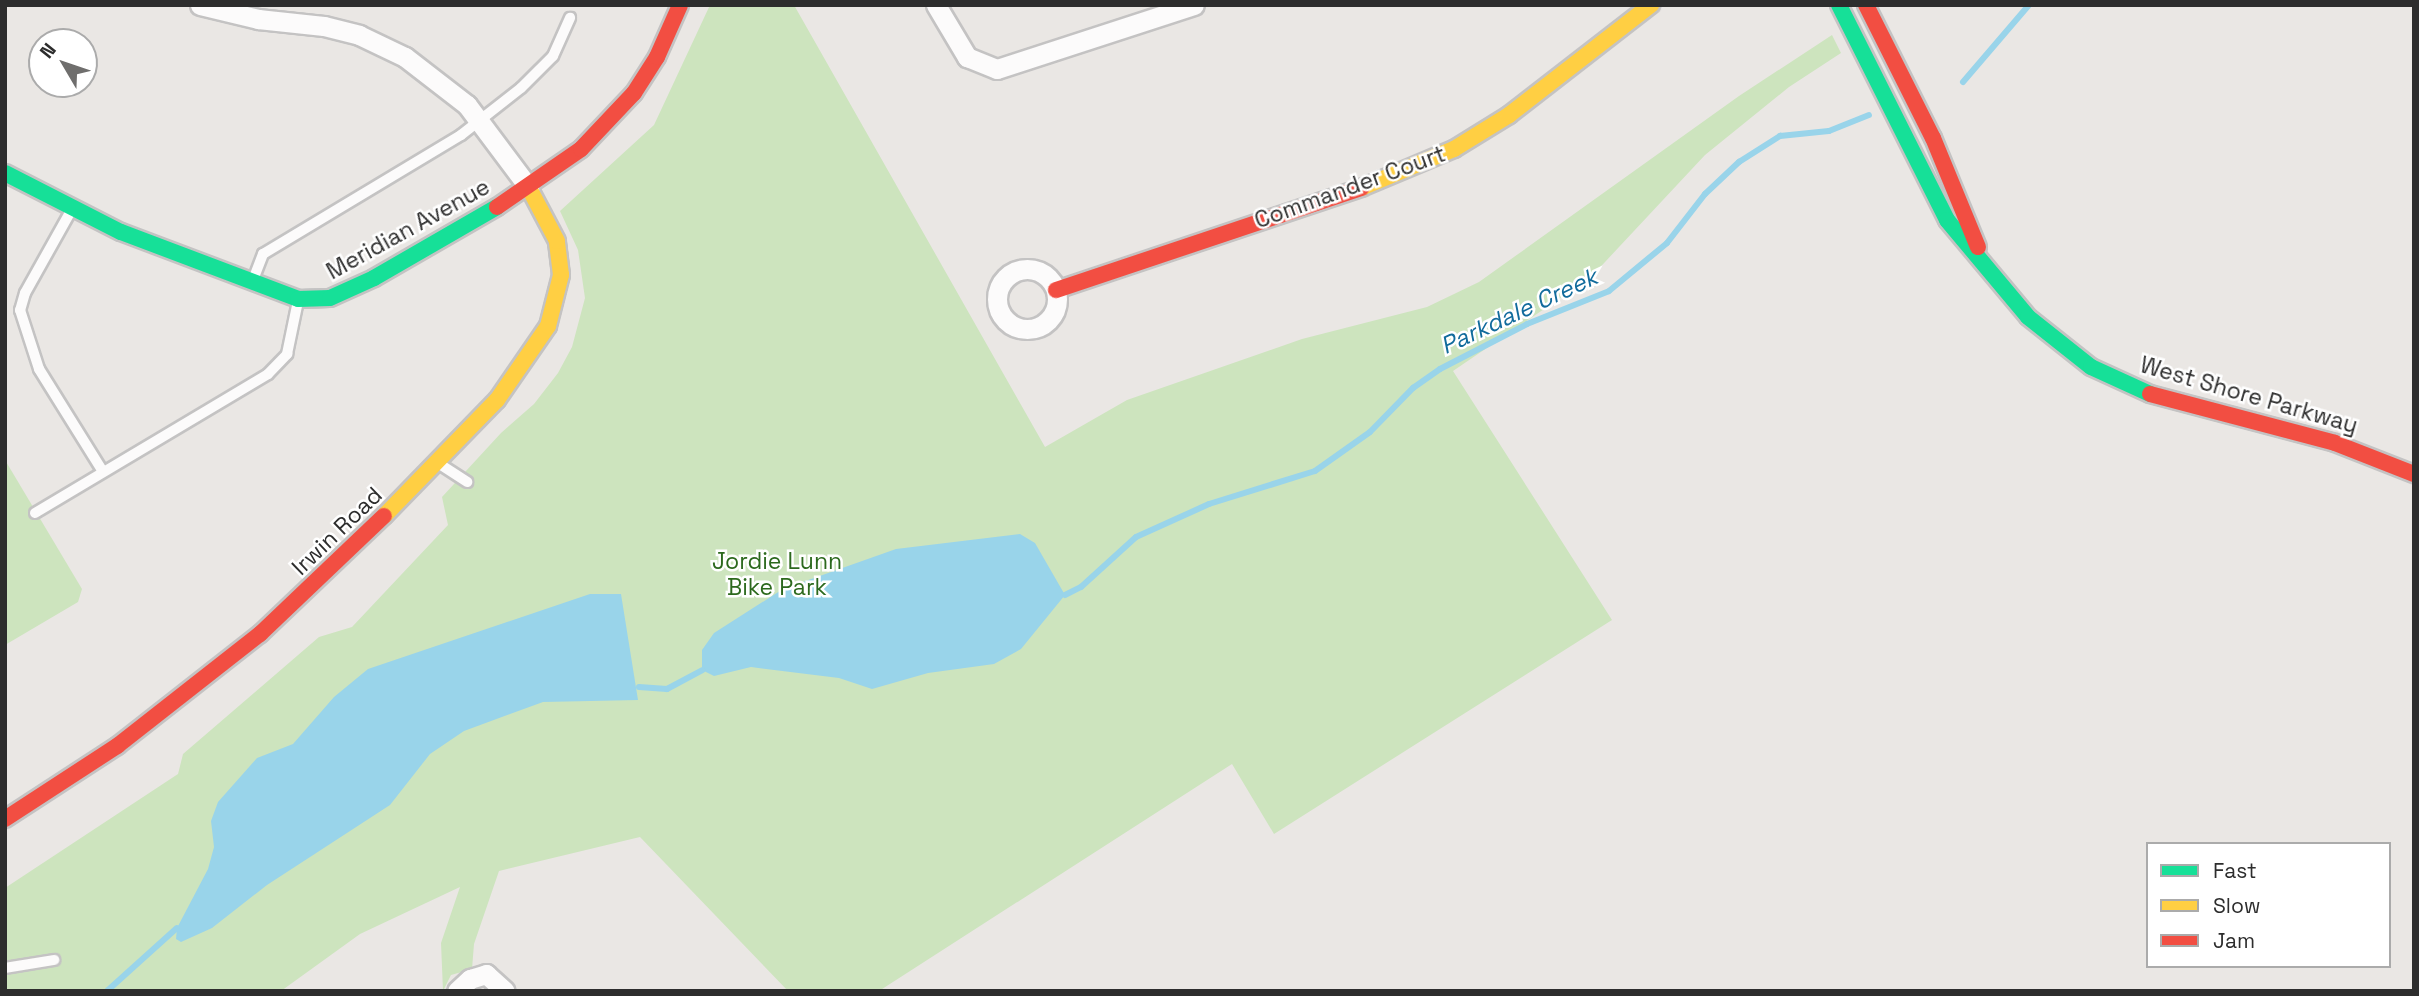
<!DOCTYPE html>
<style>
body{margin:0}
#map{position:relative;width:2419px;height:996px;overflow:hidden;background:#eae7e4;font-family:"Space Grotesk",sans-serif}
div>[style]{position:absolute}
.green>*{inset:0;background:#cde4be}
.water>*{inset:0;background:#99d4ea}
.stream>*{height:6px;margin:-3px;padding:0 3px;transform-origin:3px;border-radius:3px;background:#99d4ea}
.roads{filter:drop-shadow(2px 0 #c4c3c3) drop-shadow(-2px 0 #c4c3c3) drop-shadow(0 2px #c4c3c3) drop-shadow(0 -2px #c4c3c3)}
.lane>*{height:10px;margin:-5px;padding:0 5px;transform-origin:5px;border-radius:5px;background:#fcfbfb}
.street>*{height:19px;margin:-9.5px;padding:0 9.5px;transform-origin:9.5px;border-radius:9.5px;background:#fcfbfb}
.street>.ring{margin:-9.5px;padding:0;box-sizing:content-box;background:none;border:19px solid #fcfbfb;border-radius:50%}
.fast>*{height:16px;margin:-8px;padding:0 8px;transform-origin:8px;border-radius:8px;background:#16e098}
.slow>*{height:16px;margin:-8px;padding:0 8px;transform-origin:8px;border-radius:8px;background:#ffcf43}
.jam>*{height:16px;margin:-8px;padding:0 8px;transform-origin:8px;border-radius:8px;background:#f24e42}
span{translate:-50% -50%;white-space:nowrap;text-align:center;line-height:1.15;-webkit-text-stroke:5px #fff;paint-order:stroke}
.street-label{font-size:23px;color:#2d2d2d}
.park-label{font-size:23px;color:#2c691d}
.water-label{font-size:24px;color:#116b9c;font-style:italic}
.frame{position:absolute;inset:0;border:7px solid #2d2d2d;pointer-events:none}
.legend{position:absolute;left:2146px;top:842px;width:245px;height:126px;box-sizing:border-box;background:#fff;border:2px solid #ababab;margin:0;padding:9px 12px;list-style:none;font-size:21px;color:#2d2d2d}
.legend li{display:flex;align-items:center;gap:14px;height:35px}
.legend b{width:35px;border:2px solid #ababab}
.north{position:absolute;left:28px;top:28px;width:70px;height:70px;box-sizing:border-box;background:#fff;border:2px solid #ababab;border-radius:50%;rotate:309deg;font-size:19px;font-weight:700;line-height:28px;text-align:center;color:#2d2d2d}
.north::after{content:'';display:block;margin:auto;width:24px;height:32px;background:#6f6e6d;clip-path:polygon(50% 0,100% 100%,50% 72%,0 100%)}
</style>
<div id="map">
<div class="green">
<i style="clip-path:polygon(710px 5px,794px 5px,1045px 447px,1127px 400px,1302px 339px,1427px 307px,1479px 282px,1739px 96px,1832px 35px,1841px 53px,1789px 87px,1705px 155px,1591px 277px,1453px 371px,1612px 620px,1274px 834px,1232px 764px,879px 991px,788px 991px,640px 837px,499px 871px,474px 944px,472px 969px,451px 975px,443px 991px,441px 943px,460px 887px,360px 934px,281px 991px,5px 991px,5px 888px,178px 774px,183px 754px,319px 637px,352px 627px,448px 525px,442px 497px,501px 433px,534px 404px,558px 373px,572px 347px,585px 298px,578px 250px,560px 211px,654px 125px)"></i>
<i style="clip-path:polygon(5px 460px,82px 589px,78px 602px,5px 645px)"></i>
</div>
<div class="water">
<i style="clip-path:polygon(1020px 534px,1035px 543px,1065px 595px,1021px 649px,994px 664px,928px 673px,872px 689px,839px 678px,751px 667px,714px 676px,702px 670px,702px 650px,714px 633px,783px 589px,896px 549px)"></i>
<i style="clip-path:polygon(590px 594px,621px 594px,638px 700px,543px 702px,464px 731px,430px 754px,390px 805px,267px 885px,212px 928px,181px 942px,176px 939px,177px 928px,208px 869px,214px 847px,211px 821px,218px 802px,257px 758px,293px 744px,334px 697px,368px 669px)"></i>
</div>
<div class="stream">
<i style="left:1963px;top:82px;width:101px;rotate:-49.4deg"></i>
<i style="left:1065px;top:595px;width:18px;rotate:-27deg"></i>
<i style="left:1081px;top:587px;width:74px;rotate:-42.3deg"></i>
<i style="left:1136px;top:537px;width:80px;rotate:-24.3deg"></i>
<i style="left:1209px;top:504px;width:111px;rotate:-17.3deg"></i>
<i style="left:1315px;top:471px;width:67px;rotate:-35.3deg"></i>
<i style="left:1370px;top:432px;width:62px;rotate:-45.7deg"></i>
<i style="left:1413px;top:388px;width:33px;rotate:-35deg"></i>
<i style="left:1440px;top:369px;width:98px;rotate:-27.3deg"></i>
<i style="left:1527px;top:324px;width:88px;rotate:-21.9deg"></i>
<i style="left:1609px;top:291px;width:75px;rotate:-39.6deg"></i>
<i style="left:1667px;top:243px;width:62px;rotate:-52.2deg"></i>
<i style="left:1705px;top:194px;width:47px;rotate:-43.3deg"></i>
<i style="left:1739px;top:162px;width:49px;rotate:-32.4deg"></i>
<i style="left:1780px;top:136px;width:49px;rotate:-5.8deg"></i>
<i style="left:1829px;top:131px;width:43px;rotate:-21.8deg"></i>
<i style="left:639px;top:687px;width:28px;rotate:4deg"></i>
<i style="left:667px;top:689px;width:40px;rotate:-28deg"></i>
<i style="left:107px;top:991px;width:94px;rotate:-42deg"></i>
</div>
<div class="roads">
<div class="lane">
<i style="left:72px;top:209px;width:96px;rotate:119.2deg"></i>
<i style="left:25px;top:293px;width:18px;rotate:106deg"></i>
<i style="left:20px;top:310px;width:62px;rotate:72.1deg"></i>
<i style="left:39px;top:369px;width:121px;rotate:58.1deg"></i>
<i style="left:253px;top:280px;width:28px;rotate:-69deg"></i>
<i style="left:263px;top:254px;width:231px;rotate:-31deg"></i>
<i style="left:461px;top:135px;width:76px;rotate:-38.1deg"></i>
<i style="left:521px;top:88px;width:45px;rotate:-45deg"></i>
<i style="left:553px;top:56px;width:42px;rotate:-65.9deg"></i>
<i style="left:438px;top:463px;width:35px;rotate:33deg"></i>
<i style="left:35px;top:513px;width:271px;rotate:-30.8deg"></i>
<i style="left:268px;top:374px;width:28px;rotate:-46deg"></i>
<i style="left:287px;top:354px;width:54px;rotate:-78.3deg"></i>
<i style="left:5px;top:968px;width:50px;rotate:-9.3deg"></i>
</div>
<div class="street">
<i style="left:200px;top:5px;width:60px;rotate:13.6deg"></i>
<i style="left:258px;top:19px;width:66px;rotate:6.1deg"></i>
<i style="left:324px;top:26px;width:36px;rotate:14deg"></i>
<i style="left:359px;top:35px;width:51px;rotate:25.6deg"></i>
<i style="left:405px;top:57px;width:78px;rotate:37.7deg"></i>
<i style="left:467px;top:105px;width:104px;rotate:53.2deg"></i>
<i style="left:936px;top:5px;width:61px;rotate:59.2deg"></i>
<i style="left:967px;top:57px;width:32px;rotate:22deg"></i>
<i style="left:997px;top:69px;width:207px;rotate:-18deg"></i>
<i class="ring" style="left:997px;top:269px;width:41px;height:41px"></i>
<i style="left:457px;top:991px;width:18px;rotate:-43deg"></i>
<i style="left:470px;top:979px;width:17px;rotate:-17deg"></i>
<i style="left:486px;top:974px;width:25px;rotate:42deg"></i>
</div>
<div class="fast">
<i style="left:1839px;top:5px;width:241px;rotate:63.3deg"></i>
<i style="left:1947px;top:220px;width:126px;rotate:50.1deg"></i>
<i style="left:2028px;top:317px;width:80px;rotate:38.4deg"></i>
<i style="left:2091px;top:367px;width:65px;rotate:24.6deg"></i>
<i style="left:5px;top:173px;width:130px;rotate:27deg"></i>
<i style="left:121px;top:232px;width:189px;rotate:20.7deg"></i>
<i style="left:298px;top:299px;width:32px;rotate:-2deg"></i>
<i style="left:330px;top:298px;width:48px;rotate:-24.4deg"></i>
<i style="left:374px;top:278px;width:142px;rotate:-30deg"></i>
</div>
<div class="slow">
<i style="left:1361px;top:188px;width:101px;rotate:-22.8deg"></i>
<i style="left:1454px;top:149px;width:65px;rotate:-31.7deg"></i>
<i style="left:1509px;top:115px;width:180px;rotate:-37.8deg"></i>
<i style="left:384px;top:516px;width:162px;rotate:-45.8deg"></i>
<i style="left:497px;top:400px;width:90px;rotate:-55.4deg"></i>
<i style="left:548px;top:326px;width:53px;rotate:-75.7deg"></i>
<i style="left:561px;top:275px;width:34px;rotate:-97deg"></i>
<i style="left:557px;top:241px;width:60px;rotate:-117.8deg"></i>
</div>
<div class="jam">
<i style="left:1866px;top:5px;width:149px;rotate:63.3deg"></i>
<i style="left:1933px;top:138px;width:118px;rotate:67.6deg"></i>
<i style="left:497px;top:207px;width:102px;rotate:-34.6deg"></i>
<i style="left:581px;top:149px;width:77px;rotate:-46.6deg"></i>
<i style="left:634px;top:93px;width:43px;rotate:-57.4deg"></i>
<i style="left:657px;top:57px;width:57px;rotate:-66.1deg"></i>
<i style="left:1056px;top:290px;width:322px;rotate:-18.5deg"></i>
<i style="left:2150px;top:394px;width:191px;rotate:14.8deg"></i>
<i style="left:2335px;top:443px;width:85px;rotate:21.4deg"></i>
<i style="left:5px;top:819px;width:134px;rotate:-33.1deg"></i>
<i style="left:117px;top:746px;width:182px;rotate:-38.1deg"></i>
<i style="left:260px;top:634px;width:171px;rotate:-43.6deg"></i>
</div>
</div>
<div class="street-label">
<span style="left:1350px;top:187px;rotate:-20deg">Commander Court</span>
<span style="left:408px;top:229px;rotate:-29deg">Meridian Avenue</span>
<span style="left:2249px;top:395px;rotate:16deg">West Shore Parkway</span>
<span style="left:337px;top:531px;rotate:-44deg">Irwin Road</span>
</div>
<div class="park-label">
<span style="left:777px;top:574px">Jordie Lunn<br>Bike Park</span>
</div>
<div class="water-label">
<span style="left:1519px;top:311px;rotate:-25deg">Parkdale Creek</span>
</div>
<div class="frame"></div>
<ul class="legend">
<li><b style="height:9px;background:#16e098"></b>Fast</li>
<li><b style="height:9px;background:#ffcf43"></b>Slow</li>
<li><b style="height:9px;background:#f24e42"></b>Jam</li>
</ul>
<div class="north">N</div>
</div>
